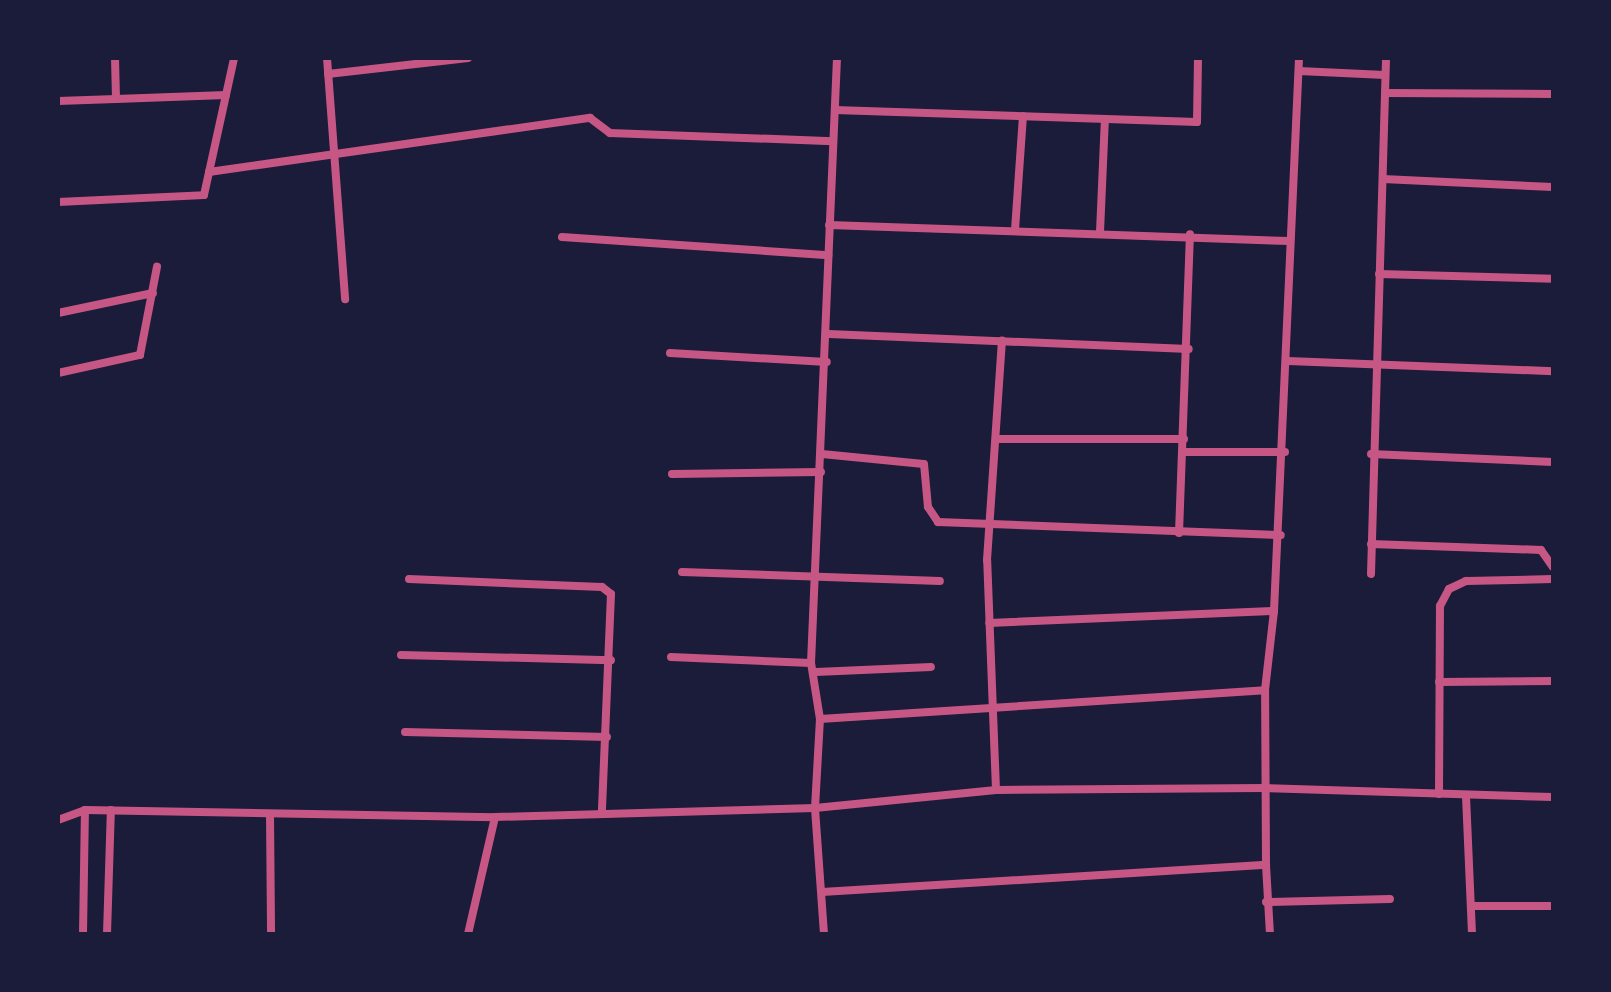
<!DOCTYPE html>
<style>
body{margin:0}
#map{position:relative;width:1611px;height:992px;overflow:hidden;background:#1b1b3a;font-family:Manrope,sans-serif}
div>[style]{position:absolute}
.minor>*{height:8px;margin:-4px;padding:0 4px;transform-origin:4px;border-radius:4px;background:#c65784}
span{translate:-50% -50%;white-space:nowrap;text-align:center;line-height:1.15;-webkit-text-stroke:7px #1b1b3a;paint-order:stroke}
.frame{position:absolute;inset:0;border:60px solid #1b1b3a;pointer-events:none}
</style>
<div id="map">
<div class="minor">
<i style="left:115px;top:58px;width:41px;rotate:88.6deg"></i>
<i style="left:116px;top:99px;width:110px;rotate:-2.1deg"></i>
<i style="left:327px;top:58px;width:242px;rotate:85.7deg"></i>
<i style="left:1299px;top:71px;width:86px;rotate:2.7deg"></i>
<i style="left:328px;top:74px;width:141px;rotate:-6.5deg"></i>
<i style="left:1385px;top:93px;width:168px;rotate:0.3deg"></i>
<i style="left:58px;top:101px;width:58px;rotate:-2deg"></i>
<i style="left:835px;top:110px;width:362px;rotate:1.9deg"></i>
<i style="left:1197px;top:122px;width:64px;rotate:-89.1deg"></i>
<i style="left:209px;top:172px;width:385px;rotate:-8.1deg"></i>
<i style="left:590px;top:118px;width:25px;rotate:37deg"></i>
<i style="left:610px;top:133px;width:223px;rotate:2.1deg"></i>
<i style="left:1383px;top:179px;width:170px;rotate:2.7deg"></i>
<i style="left:58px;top:202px;width:146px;rotate:-2.7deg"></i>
<i style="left:204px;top:195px;width:140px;rotate:-77.6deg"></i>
<i style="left:829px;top:225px;width:461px;rotate:2deg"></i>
<i style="left:1015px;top:230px;width:114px;rotate:-86deg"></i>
<i style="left:1100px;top:232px;width:113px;rotate:-87.5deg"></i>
<i style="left:562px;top:237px;width:267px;rotate:3.9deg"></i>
<i style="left:1379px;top:274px;width:174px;rotate:1.6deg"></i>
<i style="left:58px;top:313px;width:97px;rotate:-11.9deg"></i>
<i style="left:829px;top:334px;width:360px;rotate:2.4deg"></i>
<i style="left:670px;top:353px;width:157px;rotate:3.3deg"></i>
<i style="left:1288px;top:361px;width:265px;rotate:2.2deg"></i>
<i style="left:58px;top:373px;width:84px;rotate:-12.4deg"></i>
<i style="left:140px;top:355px;width:90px;rotate:-79.1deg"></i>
<i style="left:997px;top:439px;width:187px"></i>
<i style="left:1183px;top:452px;width:102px"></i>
<i style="left:822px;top:454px;width:102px;rotate:5.6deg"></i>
<i style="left:924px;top:464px;width:43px;rotate:84.7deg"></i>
<i style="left:928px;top:507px;width:18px;rotate:56deg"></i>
<i style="left:938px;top:522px;width:343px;rotate:2.2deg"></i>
<i style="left:1371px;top:454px;width:182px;rotate:2.5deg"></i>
<i style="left:672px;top:474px;width:149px;rotate:-0.8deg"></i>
<i style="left:1179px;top:533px;width:299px;rotate:-87.9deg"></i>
<i style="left:1371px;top:544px;width:170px;rotate:2deg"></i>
<i style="left:1541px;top:550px;width:21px;rotate:55deg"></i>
<i style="left:682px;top:572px;width:258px;rotate:2deg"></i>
<i style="left:1371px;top:574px;width:516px;rotate:-88.33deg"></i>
<i style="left:409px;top:579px;width:193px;rotate:2.4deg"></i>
<i style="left:602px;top:587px;width:11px;rotate:38deg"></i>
<i style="left:611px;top:594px;width:219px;rotate:92.4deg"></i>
<i style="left:1274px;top:611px;width:554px;rotate:-87.41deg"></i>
<i style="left:401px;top:655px;width:210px;rotate:1.4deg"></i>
<i style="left:671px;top:657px;width:140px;rotate:2.5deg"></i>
<i style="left:816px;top:672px;width:115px;rotate:-2.5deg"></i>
<i style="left:1439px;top:682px;width:114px;rotate:-0.5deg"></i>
<i style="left:820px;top:719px;width:446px;rotate:-3.7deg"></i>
<i style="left:405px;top:732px;width:202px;rotate:1.4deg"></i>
<i style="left:996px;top:790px;width:230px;rotate:-92.2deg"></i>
<i style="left:987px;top:560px;width:220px;rotate:-86.1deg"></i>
<i style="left:1439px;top:794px;width:188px;rotate:-89.7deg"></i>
<i style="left:1440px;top:606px;width:19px;rotate:-62deg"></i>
<i style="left:1449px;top:589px;width:19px;rotate:-25deg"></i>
<i style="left:1466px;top:581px;width:87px;rotate:-1.3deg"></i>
<i style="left:1466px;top:796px;width:138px;rotate:87.5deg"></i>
<i style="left:270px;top:814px;width:120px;rotate:89.5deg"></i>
<i style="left:58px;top:820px;width:29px;rotate:-20deg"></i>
<i style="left:85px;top:810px;width:410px;rotate:1deg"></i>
<i style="left:495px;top:817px;width:320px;rotate:-1.6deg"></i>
<i style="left:815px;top:808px;width:182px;rotate:-5.7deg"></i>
<i style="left:996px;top:790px;width:269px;rotate:-0.4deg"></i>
<i style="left:1265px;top:788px;width:288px;rotate:1.8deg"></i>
<i style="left:1266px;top:865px;width:69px;rotate:86.7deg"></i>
<i style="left:822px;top:892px;width:445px;rotate:-3.5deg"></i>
<i style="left:1266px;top:865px;width:175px;rotate:-90.3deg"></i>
<i style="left:1265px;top:690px;width:80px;rotate:-83.5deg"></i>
<i style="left:1274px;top:611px;width:285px;rotate:177.6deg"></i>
<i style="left:1266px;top:902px;width:124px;rotate:-1.4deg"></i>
<i style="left:1472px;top:906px;width:81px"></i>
<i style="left:83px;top:934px;width:124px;rotate:-89.1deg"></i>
<i style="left:107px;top:934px;width:124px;rotate:-88.2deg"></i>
<i style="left:468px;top:934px;width:120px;rotate:-77deg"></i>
<i style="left:824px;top:934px;width:126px;rotate:-94.1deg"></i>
<i style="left:815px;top:808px;width:89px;rotate:-86.8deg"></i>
<i style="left:820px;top:719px;width:57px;rotate:-99.1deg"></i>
<i style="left:811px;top:663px;width:606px;rotate:-87.54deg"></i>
</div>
<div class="frame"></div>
</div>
